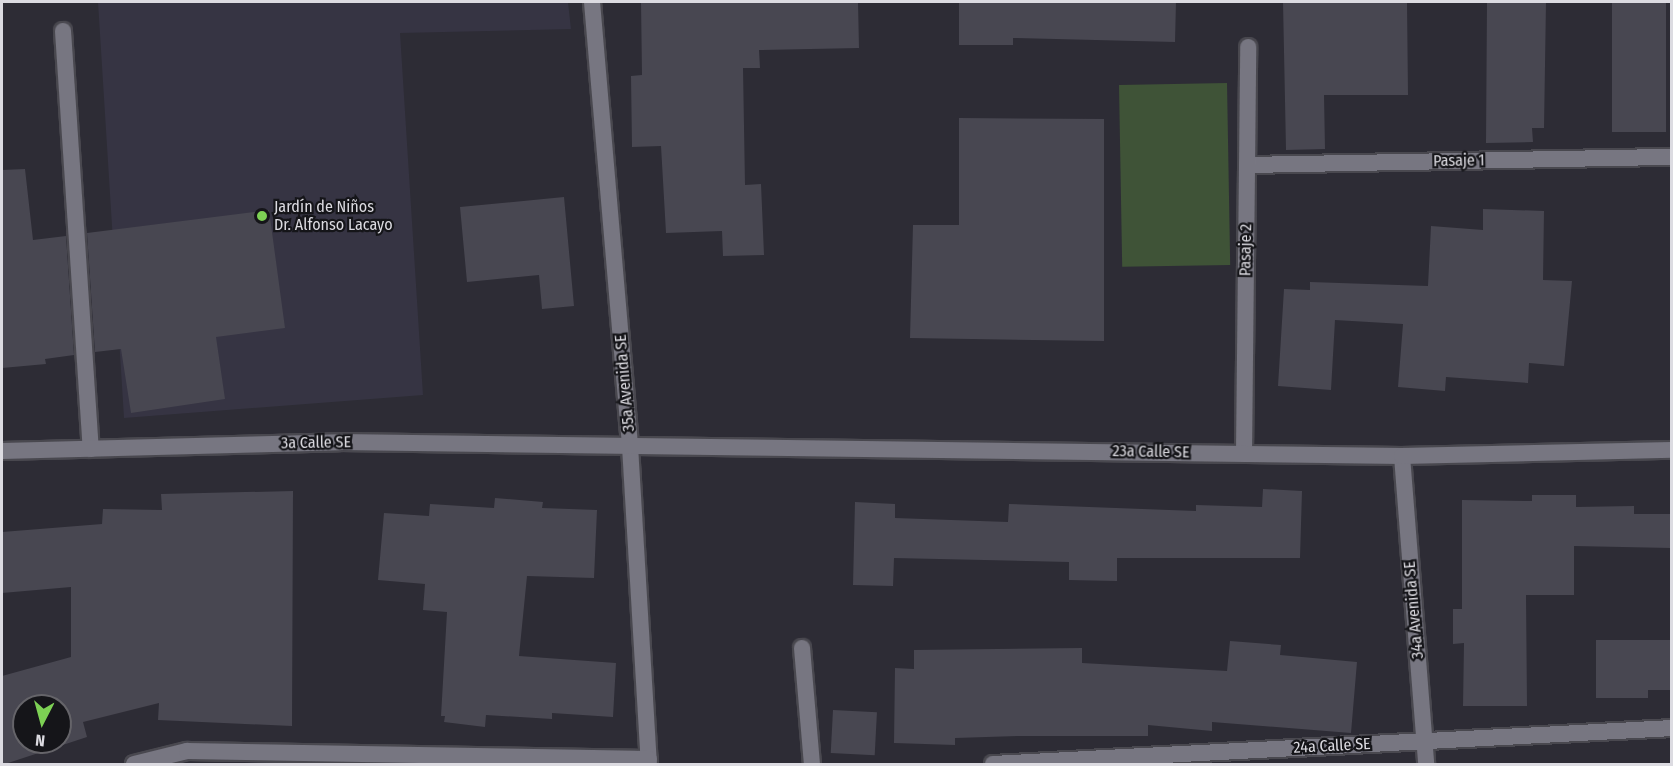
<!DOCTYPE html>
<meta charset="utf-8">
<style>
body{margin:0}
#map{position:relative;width:1673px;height:766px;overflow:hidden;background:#2d2c35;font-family:"Fira Sans Condensed",sans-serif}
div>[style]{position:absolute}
.built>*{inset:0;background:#363443}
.green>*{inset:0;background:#3f5337;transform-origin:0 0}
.building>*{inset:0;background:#484751;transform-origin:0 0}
.roads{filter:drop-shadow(2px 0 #49484f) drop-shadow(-2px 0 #49484f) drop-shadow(0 2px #49484f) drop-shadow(0 -2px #49484f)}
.service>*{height:16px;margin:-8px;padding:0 8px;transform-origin:8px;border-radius:8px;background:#777681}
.minor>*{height:16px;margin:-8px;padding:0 8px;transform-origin:8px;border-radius:8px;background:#777681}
.tertiary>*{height:16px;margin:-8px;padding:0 8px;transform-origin:8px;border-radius:8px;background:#777681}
.dots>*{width:16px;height:16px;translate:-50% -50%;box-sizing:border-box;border:3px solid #151519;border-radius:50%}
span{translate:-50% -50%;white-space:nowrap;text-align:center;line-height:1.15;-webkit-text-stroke:4.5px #151519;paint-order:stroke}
.street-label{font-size:16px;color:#dcdbe1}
.poi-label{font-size:16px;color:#dcdbe1}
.left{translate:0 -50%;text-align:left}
.frame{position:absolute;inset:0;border:3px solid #dcdbe1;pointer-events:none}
.north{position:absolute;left:12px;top:694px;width:60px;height:60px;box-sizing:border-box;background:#151519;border:2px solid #656469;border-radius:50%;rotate:186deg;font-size:16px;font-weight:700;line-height:24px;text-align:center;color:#dcdbe1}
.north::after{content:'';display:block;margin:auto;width:21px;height:27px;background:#7dd154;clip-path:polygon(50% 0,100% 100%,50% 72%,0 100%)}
</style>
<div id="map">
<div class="built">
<i style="clip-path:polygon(98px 2px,568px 2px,571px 29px,400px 33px,423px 395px,124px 418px)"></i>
</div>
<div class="green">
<i style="left:1227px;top:83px;width:182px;height:108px;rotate:89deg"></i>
</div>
<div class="building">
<i style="clip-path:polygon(641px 2px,858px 2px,859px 48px,759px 50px,760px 68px,743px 68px,745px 185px,761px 184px,764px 255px,723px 256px,722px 231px,666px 233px,661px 146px,632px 147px,631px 76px,642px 75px)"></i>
<i style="clip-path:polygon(959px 2px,1176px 2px,1175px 42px,1013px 38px,1013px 45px,959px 45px)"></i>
<i style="clip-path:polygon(1283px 2px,1407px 2px,1408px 95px,1324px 95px,1325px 149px,1286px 150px)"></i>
<i style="clip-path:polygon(1487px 2px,1546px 2px,1544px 128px,1532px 128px,1533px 142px,1486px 143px)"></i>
<i style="left:1612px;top:2px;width:54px;height:130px"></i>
<i style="clip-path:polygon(959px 118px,1104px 119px,1104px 341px,910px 338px,913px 225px,959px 225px)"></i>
<i style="clip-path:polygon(25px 169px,33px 240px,66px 236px,74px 355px,45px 359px,46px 364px,2px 368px,2px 170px)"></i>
<i style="clip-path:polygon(564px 197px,574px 306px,542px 309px,539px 275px,467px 282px,460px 207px)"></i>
<i style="clip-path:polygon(1483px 209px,1544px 211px,1543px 280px,1572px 281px,1564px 366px,1529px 363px,1528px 383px,1446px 377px,1445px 391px,1398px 387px,1403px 324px,1335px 320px,1331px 390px,1278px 386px,1284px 289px,1310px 290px,1310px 282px,1428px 286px,1431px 226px,1483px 230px)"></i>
<i style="clip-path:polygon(269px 210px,285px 328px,216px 337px,225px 399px,131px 413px,121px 349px,95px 352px,87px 233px)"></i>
<i style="clip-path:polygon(1263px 489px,1302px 491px,1300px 558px,1117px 558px,1117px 581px,1069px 580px,1069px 562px,894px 558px,893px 586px,853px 585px,855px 502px,895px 504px,895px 518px,1008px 522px,1009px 504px,1196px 511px,1196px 505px,1262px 507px)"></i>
<i style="clip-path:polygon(evenodd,293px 491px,292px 726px,158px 720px,159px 703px,83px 722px,87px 737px,2px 765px,2px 676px,71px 657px,71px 587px,2px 593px,2px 532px,102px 524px,103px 509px,162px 510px,161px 494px,293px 491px,24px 706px,60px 706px,60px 742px,24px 742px,24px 706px)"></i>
<i style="clip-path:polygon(1532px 495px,1576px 495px,1576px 507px,1634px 506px,1634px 514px,1671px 514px,1671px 548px,1574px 546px,1574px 595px,1526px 595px,1527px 706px,1463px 706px,1464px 643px,1453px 644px,1453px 609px,1462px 609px,1462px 500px,1532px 501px)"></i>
<i style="clip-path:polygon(495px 498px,543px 502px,542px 508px,597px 510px,594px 578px,527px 576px,519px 656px,616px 663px,613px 717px,552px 713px,552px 719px,486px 715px,485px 727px,444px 722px,445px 716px,441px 716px,447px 612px,423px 610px,425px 584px,378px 580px,384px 513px,429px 516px,430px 504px,494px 508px)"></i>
<i style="clip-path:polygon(1596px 640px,1671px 640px,1671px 690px,1648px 690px,1648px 698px,1596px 698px)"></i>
<i style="clip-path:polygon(1230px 641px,1281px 645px,1280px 655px,1357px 662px,1351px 733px,1212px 722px,1212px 731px,1148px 725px,1148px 736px,1020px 736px,955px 738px,955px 745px,894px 743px,895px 668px,914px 669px,914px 650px,1082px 648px,1082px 663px,1227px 671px)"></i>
<i style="left:833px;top:710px;width:44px;height:43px;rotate:3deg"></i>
</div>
<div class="roads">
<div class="service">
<i style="left:63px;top:31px;width:419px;rotate:86.2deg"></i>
<i style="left:1247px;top:165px;width:425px;rotate:-1.1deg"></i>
<i style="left:1244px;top:454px;width:407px;rotate:-89.4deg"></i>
<i style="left:802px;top:648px;width:116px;rotate:85.1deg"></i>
</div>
<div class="minor">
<i style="left:592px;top:2px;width:446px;rotate:85.1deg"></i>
<i style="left:630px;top:446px;width:319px;rotate:86.6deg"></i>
<i style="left:1402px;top:456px;width:309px;rotate:85.5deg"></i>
<i style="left:134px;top:764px;width:55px;rotate:-13.8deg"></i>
<i style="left:187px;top:751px;width:462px;rotate:1deg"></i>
<i style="left:993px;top:764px;width:680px;rotate:-3.03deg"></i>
</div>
<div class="tertiary">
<i style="left:2px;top:451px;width:338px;rotate:-1.5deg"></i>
<i style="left:340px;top:442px;width:1062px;rotate:0.76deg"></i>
<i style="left:1402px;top:456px;width:270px;rotate:-1.3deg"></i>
</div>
</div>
<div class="dots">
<i style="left:262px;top:216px;background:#7dd154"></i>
</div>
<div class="street-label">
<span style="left:1459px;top:161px;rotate:-1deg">Pasaje 1</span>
<span style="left:1246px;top:250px;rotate:-89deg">Pasaje 2</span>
<span style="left:625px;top:383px;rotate:-95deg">35a Avenida SE</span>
<span style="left:316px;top:443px;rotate:-1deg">3a Calle SE</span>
<span style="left:1151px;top:452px;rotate:1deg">23a Calle SE</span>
<span style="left:1414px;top:610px;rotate:-95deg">34a Avenida SE</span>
<span style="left:1332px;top:746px;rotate:-3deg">24a Calle SE</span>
</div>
<div class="poi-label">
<span class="left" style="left:274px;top:216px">Jardín de Niños<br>Dr. Alfonso Lacayo</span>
</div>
<div class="frame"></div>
<div class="north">N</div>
</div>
